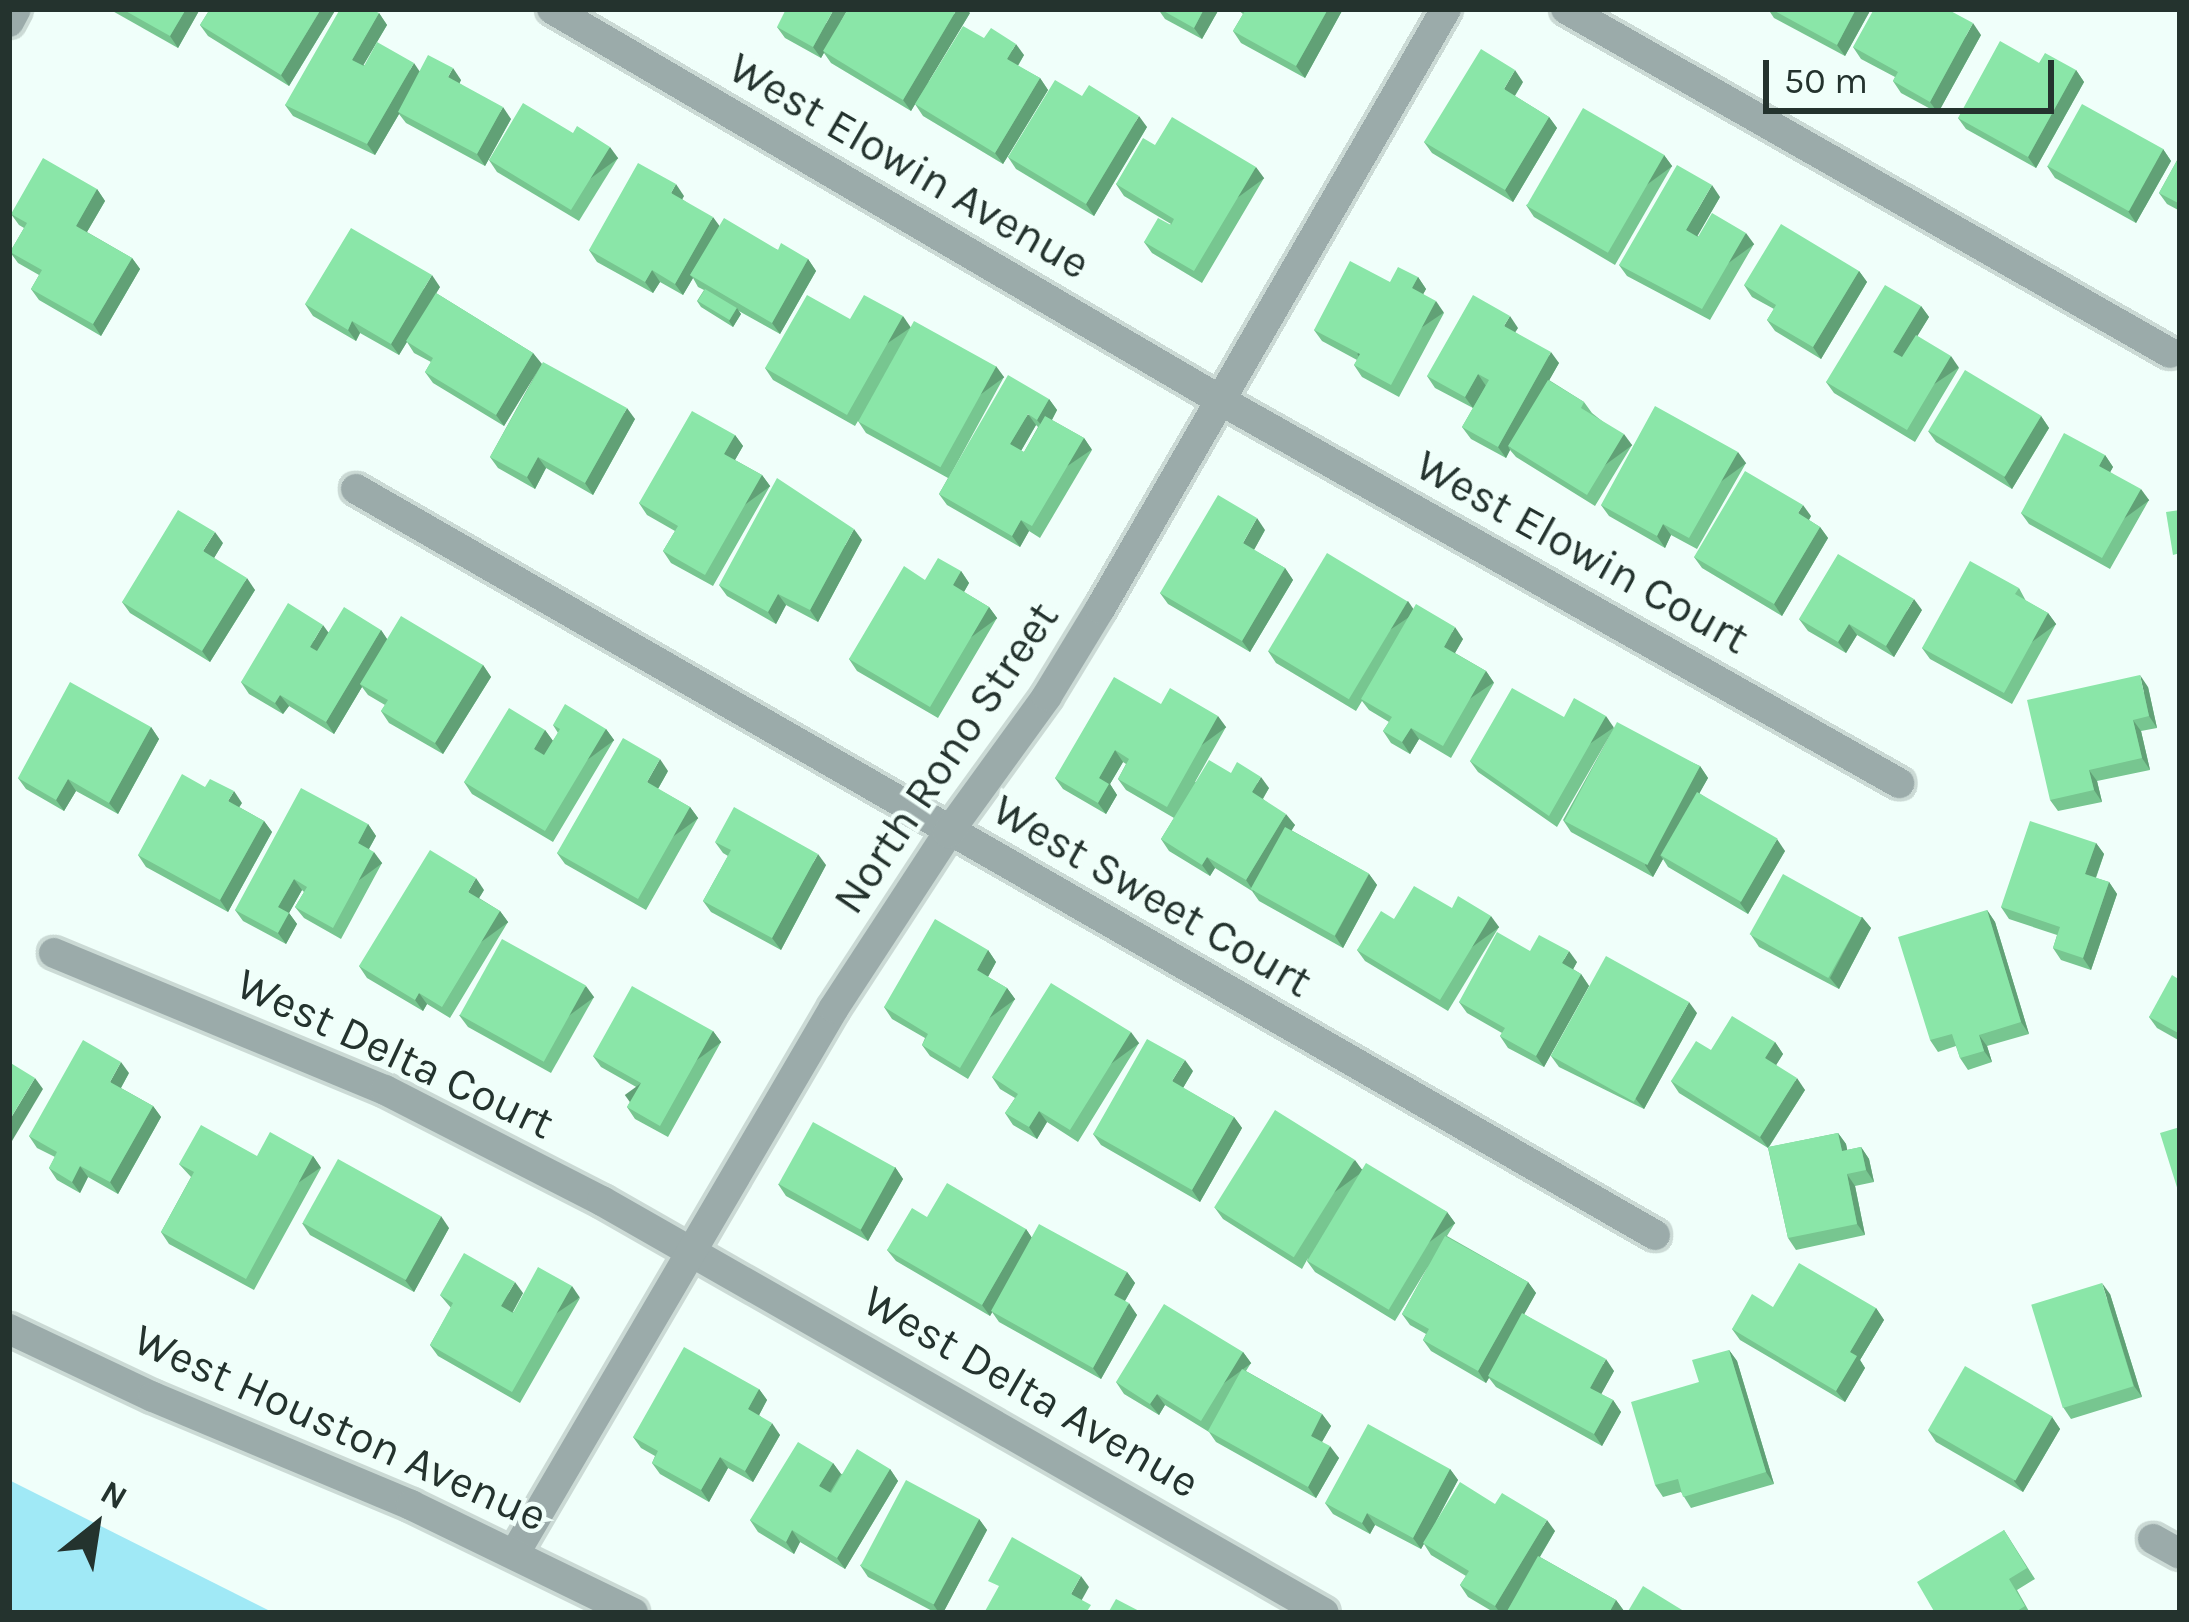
<!DOCTYPE html>
<style>
body{margin:0}
#map{position:relative;width:2189px;height:1622px;overflow:hidden;background:#f0fffa;font-family:Karla,sans-serif}
div>[style]{position:absolute}
.water>*{inset:0;background:#a0e9f6}
.roads{filter:drop-shadow(3px 0 #cbdad5) drop-shadow(-3px 0 #cbdad5) drop-shadow(0 3px #cbdad5) drop-shadow(0 -3px #cbdad5)}
.minor>*{height:30px;margin:-15px;padding:0 15px;transform-origin:15px;border-radius:15px;background:#9babaa}
.tertiary>*{height:30px;margin:-15px;padding:0 15px;transform-origin:15px;border-radius:15px;background:#9babaa}
.wall>*{inset:0;background:#77c690}
.shaded-wall>*{inset:0;background:#61a176;transform-origin:0 0}
.building>*{inset:0;background:#8ae6a8;transform-origin:0 0}
span{translate:-50% -50%;white-space:nowrap;text-align:center;line-height:1.15;-webkit-text-stroke:9px #f0fffa;paint-order:stroke}
.street-label{font-size:45px;color:#24332e}
.frame{position:absolute;inset:0;border:12px solid #24332e;pointer-events:none}
.north{position:absolute;left:36px;top:1466px;width:120px;height:120px;-webkit-text-stroke:9px #f0fffa;paint-order:stroke;rotate:30deg;font-size:33px;font-weight:700;line-height:48px;text-align:center;color:#24332e}
.north::after{content:'';display:block;margin:auto;width:42px;height:54px;background:#24332e;clip-path:polygon(50% 0,100% 100%,50% 72%,0 100%)}
.scale{position:absolute;left:1763px;top:60px;width:291px;height:54px;box-sizing:border-box;border:6px solid #24332e;border-top:0;padding-left:15px;font-size:36px;line-height:42px;white-space:nowrap;color:#24332e;-webkit-text-stroke:9px #f0fffa;paint-order:stroke}
</style>
<div id="map">
<div class="water">
<i style="clip-path:polygon(9px 1480px,274px 1613px,9px 1613px)"></i>
</div>
<div class="roads">
<div class="minor">
<i style="left:552px;top:9px;width:774px;rotate:30.34deg"></i>
<i style="left:1220px;top:400px;width:780px;rotate:29.43deg"></i>
<i style="left:1566px;top:9px;width:695px;rotate:29.66deg"></i>
<i style="left:356px;top:489px;width:1498px;rotate:29.87deg"></i>
<i style="left:54px;top:953px;width:358px;rotate:22.5deg"></i>
<i style="left:385px;top:1090px;width:244px;rotate:27.1deg"></i>
<i style="left:602px;top:1201px;width:831px;rotate:29.71deg"></i>
<i style="left:2153px;top:1539px;width:31px;rotate:29deg"></i>
<i style="left:515px;top:1553px;width:631px;rotate:-59.66deg"></i>
<i style="left:834px;top:1008px;width:209px;rotate:-56.9deg"></i>
<i style="left:948px;top:833px;width:169px;rotate:-54.1deg"></i>
<i style="left:1047px;top:696px;width:102px;rotate:-58.7deg"></i>
<i style="left:1100px;top:609px;width:693px;rotate:-60.03deg"></i>
</div>
<div class="tertiary">
<i style="left:9px;top:22px;width:15px;rotate:-62deg"></i>
<i style="left:9px;top:1329px;width:159px;rotate:25.3deg"></i>
<i style="left:153px;top:1397px;width:280px;rotate:22.7deg"></i>
<i style="left:411px;top:1505px;width:247px;rotate:25.9deg"></i>
</div>
</div>
<div class="wall">
<i style="clip-path:polygon(109px 9px,200px 9px,178px 48px)"></i>
<i style="clip-path:polygon(210px 9px,336px 9px,289px 86px,208px 36px,200px 25px)"></i>
<i style="clip-path:polygon(1158px 9px,1219px 9px,1202px 39px,1165px 19px)"></i>
<i style="clip-path:polygon(1237px 9px,1343px 9px,1305px 78px,1241px 43px,1233px 31px,1243px 14px)"></i>
<i style="clip-path:polygon(1768px 9px,1871px 9px,1845px 56px,1774px 18px)"></i>
<i style="clip-path:polygon(379px 13px,387px 25px,363px 65px,419px 71px,461px 80px,459px 83px,511px 119px,485px 166px,406px 123px,399px 114px,375px 155px,293px 116px,285px 105px)"></i>
<i style="clip-path:polygon(970px 13px,928px 82px,984px 38px,1024px 55px,1018px 66px,1040px 78px,1048px 90px,1003px 164px,923px 116px,915px 104px,911px 111px,831px 63px,824px 53px,821px 58px,785px 38px,777px 27px)"></i>
<i style="clip-path:polygon(1981px 35px,1938px 113px,1901px 93px,1893px 81px,1895px 77px,1861px 59px,1853px 47px)"></i>
<i style="clip-path:polygon(2076px 70px,2084px 82px,2036px 168px,1966px 129px,1958px 118px)"></i>
<i style="clip-path:polygon(1523px 82px,1515px 96px,1549px 117px,1557px 128px,1513px 202px,1432px 153px,1424px 142px)"></i>
<i style="clip-path:polygon(1082px 96px,1147px 127px,1094px 216px,1016px 169px,1008px 157px)"></i>
<i style="clip-path:polygon(573px 133px,618px 158px,579px 221px,497px 172px,489px 160px)"></i>
<i style="clip-path:polygon(1155px 145px,1264px 178px,1202px 283px,1152px 253px,1144px 242px,1171px 224px,1124px 196px,1116px 184px)"></i>
<i style="clip-path:polygon(2163px 149px,2171px 161px,2136px 223px,2055px 178px,2047px 166px)"></i>
<i style="clip-path:polygon(1664px 155px,1672px 166px,1615px 265px,1534px 217px,1526px 205px)"></i>
<i style="clip-path:polygon(2180px 155px,2180px 211px,2167px 204px,2159px 193px)"></i>
<i style="clip-path:polygon(97px 189px,105px 201px,87px 232px,132px 258px,140px 269px,101px 336px,39px 300px,31px 289px,39px 275px,18px 263px,10px 252px,24px 228px,19px 225px,11px 214px)"></i>
<i style="clip-path:polygon(684px 196px,682px 199px,719px 226px,778px 250px,808px 259px,816px 271px,780px 334px,737px 310px,741px 314px,733px 327px,701px 307px,697px 301px,704px 290px,698px 287px,693px 278px,683px 295px,660px 282px,653px 293px,597px 262px,589px 250px)"></i>
<i style="clip-path:polygon(1720px 197px,1697px 236px,1754px 244px,1710px 320px,1627px 276px,1619px 265px)"></i>
<i style="clip-path:polygon(1859px 271px,1867px 282px,1821px 359px,1775px 331px,1767px 320px,1774px 309px,1752px 297px,1744px 285px)"></i>
<i style="clip-path:polygon(1418px 277px,1426px 289px,1423px 294px,1444px 313px,1399px 397px,1362px 377px,1354px 365px,1357px 360px,1322px 341px,1314px 330px,1390px 282px)"></i>
<i style="clip-path:polygon(440px 287px,436px 293px,533px 353px,541px 364px,635px 419px,593px 495px,546px 468px,535px 489px,498px 468px,490px 457px,540px 366px,504px 426px,433px 383px,425px 372px,431px 362px,414px 353px,407px 342px,399px 355px,360px 333px,356px 341px,313px 316px,305px 304px)"></i>
<i style="clip-path:polygon(1921px 306px,1929px 317px,1917px 336px,1959px 368px,1915px 442px,1834px 393px,1826px 382px)"></i>
<i style="clip-path:polygon(evenodd,850px 319px,910px 327px,1004px 377px,950px 476px,1049px 399px,1057px 410px,1052px 420px,1084px 438px,1092px 450px,1040px 538px,1029px 531px,1020px 547px,947px 505px,939px 494px,948px 478px,866px 433px,858px 421px,855px 426px,773px 380px,765px 368px,850px 319px,1036px 425px,1038px 427px,1024px 452px,1021px 451px,1036px 425px)"></i>
<i style="clip-path:polygon(1518px 328px,1515px 332px,1559px 363px,1549px 380px,1584px 402px,1592px 413px,1632px 445px,1595px 506px,1516px 457px,1510px 450px,1506px 458px,1471px 439px,1462px 427px,1473px 408px,1435px 388px,1427px 376px)"></i>
<i style="clip-path:polygon(2041px 416px,2049px 428px,2012px 489px,1936px 442px,1928px 431px)"></i>
<i style="clip-path:polygon(735px 435px,743px 446px,735px 460px,762px 475px,770px 486px,713px 586px,671px 563px,663px 551px,675px 531px,647px 515px,639px 503px)"></i>
<i style="clip-path:polygon(2105px 455px,2113px 467px,2110px 472px,2149px 500px,2110px 569px,2029px 524px,2021px 513px)"></i>
<i style="clip-path:polygon(1746px 463px,1697px 549px,1671px 535px,1665px 548px,1609px 516px,1601px 505px)"></i>
<i style="clip-path:polygon(1811px 516px,1809px 520px,1820px 527px,1828px 538px,1782px 616px,1702px 568px,1694px 557px)"></i>
<i style="clip-path:polygon(1265px 530px,1254px 550px,1285px 568px,1293px 580px,1250px 652px,1168px 604px,1160px 593px)"></i>
<i style="clip-path:polygon(862px 540px,818px 622px,786px 605px,776px 624px,727px 596px,719px 585px)"></i>
<i style="clip-path:polygon(223px 543px,214px 558px,255px 590px,210px 662px,130px 613px,122px 602px)"></i>
<i style="clip-path:polygon(961px 571px,969px 583px,964px 592px,989px 607px,997px 618px,938px 718px,857px 671px,849px 659px,925px 580px)"></i>
<i style="clip-path:polygon(2019px 588px,2026px 601px,2048px 613px,2056px 624px,2012px 704px,1930px 659px,1922px 648px)"></i>
<i style="clip-path:polygon(1413px 609px,1463px 639px,1455px 653px,1486px 671px,1494px 683px,1451px 758px,1419px 739px,1410px 754px,1391px 743px,1383px 731px,1389px 722px,1369px 710px,1362px 701px,1356px 711px,1276px 663px,1268px 651px)"></i>
<i style="clip-path:polygon(1922px 610px,1894px 657px,1857px 635px,1846px 653px,1808px 631px,1799px 619px)"></i>
<i style="clip-path:polygon(381px 630px,387px 639px,483px 665px,491px 677px,443px 754px,389px 723px,381px 711px,385px 705px,368px 695px,362px 687px,334px 734px,289px 706px,283px 714px,249px 694px,241px 682px,329px 632px)"></i>
<i style="clip-path:polygon(2148px 687px,2157px 728px,2141px 731px,2150px 770px,2097px 781px,2102px 802px,2058px 811px,2050px 800px)"></i>
<i style="clip-path:polygon(1161px 704px,1226px 727px,1195px 782px,1231px 773px,1269px 788px,1263px 799px,1295px 825px,1291px 830px,1369px 874px,1377px 885px,1343px 948px,1259px 901px,1252px 891px,1215px 868px,1210px 876px,1169px 851px,1161px 839px,1174px 818px,1126px 790px,1118px 779px,1126px 764px,1123px 762px,1110px 784px,1117px 795px,1106px 814px,1063px 789px,1055px 778px)"></i>
<i style="clip-path:polygon(1564px 717px,1614px 728px,1700px 766px,1708px 778px,1699px 793px,1785px 851px,1748px 914px,1668px 867px,1663px 859px,1653px 877px,1571px 832px,1563px 820px,1613px 730px,1557px 827px,1478px 772px,1470px 761px)"></i>
<i style="clip-path:polygon(553px 725px,606px 729px,614px 740px,553px 842px,472px 794px,464px 782px,545px 730px,553px 741px,558px 733px)"></i>
<i style="clip-path:polygon(151px 727px,159px 739px,118px 814px,76px 791px,64px 811px,26px 789px,18px 778px)"></i>
<i style="clip-path:polygon(668px 771px,658px 789px,690px 807px,698px 818px,646px 910px,565px 864px,557px 853px)"></i>
<i style="clip-path:polygon(242px 803px,239px 807px,264px 821px,272px 832px,228px 912px,146px 867px,138px 855px)"></i>
<i style="clip-path:polygon(368px 824px,376px 836px,369px 849px,382px 863px,341px 939px,304px 918px,295px 907px,304px 892px,302px 890px,289px 913px,297px 924px,286px 944px,243px 921px,235px 910px)"></i>
<i style="clip-path:polygon(715px 842px,826px 865px,781px 950px,711px 912px,703px 901px,728px 856px,723px 853px)"></i>
<i style="clip-path:polygon(2096px 843px,2104px 854px,2096px 878px,2109px 882px,2117px 894px,2091px 970px,2061px 960px,2053px 948px,2057px 935px,2009px 919px,2001px 907px)"></i>
<i style="clip-path:polygon(484px 890px,479px 898px,500px 911px,508px 922px,450px 1018px,427px 1004px,423px 1011px,367px 978px,359px 966px)"></i>
<i style="clip-path:polygon(1452px 908px,1499px 927px,1448px 1011px,1365px 961px,1357px 950px,1394px 919px)"></i>
<i style="clip-path:polygon(1987px 910px,1995px 922px,2029px 1034px,1987px 1046px,1992px 1062px,1968px 1070px,1960px 1058px,1956px 1046px,1938px 1052px,1930px 1040px)"></i>
<i style="clip-path:polygon(1862px 917px,1871px 928px,1839px 989px,1759px 947px,1751px 935px)"></i>
<i style="clip-path:polygon(988px 950px,996px 962px,988px 977px,1007px 988px,1015px 999px,968px 1079px,930px 1056px,922px 1045px,925px 1038px,892px 1019px,884px 1007px)"></i>
<i style="clip-path:polygon(1530px 951px,1577px 962px,1573px 969px,1581px 974px,1589px 986px,1544px 1067px,1508px 1048px,1500px 1036px,1502px 1033px,1467px 1013px,1459px 1002px)"></i>
<i style="clip-path:polygon(2180px 980px,2180px 1041px,2157px 1028px,2149px 1017px)"></i>
<i style="clip-path:polygon(594px 997px,551px 1073px,468px 1027px,459px 1015px)"></i>
<i style="clip-path:polygon(1697px 1013px,1644px 1109px,1559px 1067px,1551px 1056px)"></i>
<i style="clip-path:polygon(713px 1031px,721px 1042px,668px 1137px,635px 1119px,627px 1107px,638px 1088px,601px 1067px,593px 1056px)"></i>
<i style="clip-path:polygon(1775px 1042px,1783px 1054px,1776px 1065px,1805px 1090px,1769px 1147px,1838px 1133px,1846px 1144px,1847px 1150px,1861px 1147px,1869px 1159px,1874px 1182px,1855px 1186px,1865px 1235px,1796px 1250px,1788px 1238px,1768px 1148px,1679px 1093px,1671px 1081px,1711px 1050px)"></i>
<i style="clip-path:polygon(1139px 1043px,1078px 1142px,1047px 1122px,1037px 1139px,1013px 1125px,1005px 1113px,1015px 1098px,1000px 1089px,992px 1077px)"></i>
<i style="clip-path:polygon(1193px 1071px,1183px 1088px,1234px 1117px,1242px 1128px,1200px 1202px,1101px 1145px,1093px 1134px)"></i>
<i style="clip-path:polygon(129px 1073px,121px 1088px,153px 1106px,161px 1117px,118px 1194px,88px 1177px,80px 1193px,57px 1180px,49px 1168px,55px 1157px,37px 1148px,29px 1136px)"></i>
<i style="clip-path:polygon(257px 1156px,313px 1156px,321px 1168px,254px 1290px,169px 1244px,161px 1232px,191px 1177px,179px 1164px)"></i>
<i style="clip-path:polygon(895px 1167px,903px 1179px,868px 1241px,786px 1196px,778px 1184px)"></i>
<i style="clip-path:polygon(1362px 1169px,1447px 1212px,1455px 1223px,1447px 1236px,1528px 1282px,1536px 1293px,1524px 1314px,1614px 1371px,1601px 1394px,1613px 1400px,1621px 1412px,1602px 1446px,1496px 1387px,1489px 1378px,1486px 1383px,1431px 1351px,1423px 1340px,1426px 1334px,1410px 1325px,1402px 1314px,1429px 1265px,1395px 1321px,1315px 1272px,1307px 1261px,1308px 1258px,1302px 1269px,1223px 1219px,1215px 1208px)"></i>
<i style="clip-path:polygon(927px 1217px,1026px 1229px,1032px 1238px,1127px 1272px,1135px 1283px,1125px 1301px,1137px 1315px,1101px 1379px,999px 1322px,992px 1312px,990px 1316px,896px 1261px,887px 1250px)"></i>
<i style="clip-path:polygon(302px 1223px,449px 1228px,414px 1292px,310px 1235px)"></i>
<i style="clip-path:polygon(523px 1293px,513px 1312px,580px 1298px,520px 1403px,438px 1356px,430px 1345px,451px 1308px,440px 1295px)"></i>
<i style="clip-path:polygon(2110px 1294px,2142px 1397px,2071px 1419px,2063px 1407px)"></i>
<i style="clip-path:polygon(1773px 1307px,1876px 1308px,1884px 1320px,1860px 1360px,1865px 1368px,1845px 1402px,1740px 1340px,1732px 1329px)"></i>
<i style="clip-path:polygon(1729px 1350px,1737px 1361px,1774px 1484px,1691px 1508px,1681px 1492px,1663px 1497px,1655px 1485px,1699px 1382px)"></i>
<i style="clip-path:polygon(1243px 1352px,1251px 1363px,1246px 1371px,1322px 1414px,1331px 1426px,1322px 1442px,1339px 1458px,1316px 1498px,1216px 1442px,1209px 1432px,1165px 1405px,1159px 1415px,1124px 1394px,1116px 1382px)"></i>
<i style="clip-path:polygon(759px 1389px,767px 1400px,759px 1415px,780px 1435px,753px 1482px,728px 1468px,709px 1502px,660px 1474px,652px 1463px,655px 1456px,641px 1448px,633px 1437px)"></i>
<i style="clip-path:polygon(2052px 1417px,2060px 1429px,2023px 1492px,1936px 1442px,1928px 1430px)"></i>
<i style="clip-path:polygon(833px 1463px,841px 1474px,890px 1469px,898px 1481px,845px 1569px,800px 1542px,794px 1554px,758px 1532px,750px 1520px)"></i>
<i style="clip-path:polygon(1450px 1469px,1458px 1480px,1436px 1522px,1495px 1504px,1555px 1531px,1540px 1557px,1616px 1600px,1624px 1611px,1623px 1613px,1495px 1613px,1468px 1597px,1460px 1585px,1466px 1576px,1431px 1555px,1424px 1544px,1421px 1549px,1375px 1525px,1370px 1534px,1333px 1514px,1325px 1503px)"></i>
<i style="clip-path:polygon(979px 1519px,987px 1530px,943px 1613px,936px 1613px,868px 1577px,860px 1565px)"></i>
<i style="clip-path:polygon(2004px 1530px,2035px 1579px,2017px 1590px,2030px 1613px,1935px 1613px)"></i>
</div>
<div class="shaded-wall">
<i style="clip-path:polygon(186px 9px,200px 9px,178px 48px,170px 36px)"></i>
<i style="clip-path:polygon(321px 9px,336px 9px,289px 86px,281px 75px)"></i>
<i style="clip-path:polygon(834px 9px,848px 9px,821px 58px,813px 47px)"></i>
<i style="clip-path:polygon(957px 9px,967px 9px,970px 13px,911px 111px,903px 100px)"></i>
<i style="clip-path:polygon(1204px 9px,1219px 9px,1202px 39px,1194px 28px)"></i>
<i style="clip-path:polygon(1328px 9px,1343px 9px,1305px 78px,1296px 66px)"></i>
<i style="clip-path:polygon(1856px 9px,1871px 9px,1845px 56px,1837px 45px)"></i>
<i style="clip-path:polygon(379px 13px,387px 25px,360px 71px,352px 60px)"></i>
<i style="clip-path:polygon(1973px 23px,1981px 35px,1938px 113px,1930px 102px)"></i>
<i style="clip-path:polygon(1016px 44px,1024px 55px,1015px 70px,1007px 59px)"></i>
<i style="clip-path:polygon(414px 63px,422px 75px,375px 155px,367px 144px)"></i>
<i style="clip-path:polygon(453px 68px,461px 80px,457px 89px,448px 77px)"></i>
<i style="clip-path:polygon(1515px 70px,1523px 82px,1512px 100px,1504px 89px)"></i>
<i style="clip-path:polygon(2076px 70px,2084px 82px,2036px 168px,2028px 157px)"></i>
<i style="clip-path:polygon(1040px 78px,1048px 90px,1003px 164px,995px 153px)"></i>
<i style="clip-path:polygon(503px 107px,511px 119px,485px 166px,477px 154px)"></i>
<i style="clip-path:polygon(1139px 116px,1147px 127px,1094px 216px,1086px 204px)"></i>
<i style="clip-path:polygon(1549px 117px,1557px 128px,1513px 202px,1505px 190px)"></i>
<i style="left:610px;top:147px;width:14px;height:74px;rotate:54deg"></i>
<i style="clip-path:polygon(2163px 149px,2171px 161px,2136px 223px,2128px 211px)"></i>
<i style="left:1664px;top:155px;width:14px;height:113px;rotate:54deg"></i>
<i style="left:1256px;top:167px;width:14px;height:121px;rotate:54deg"></i>
<i style="clip-path:polygon(676px 184px,684px 196px,679px 205px,671px 193px)"></i>
<i style="clip-path:polygon(1712px 185px,1720px 197px,1694px 242px,1686px 230px)"></i>
<i style="clip-path:polygon(97px 189px,105px 201px,84px 237px,76px 226px)"></i>
<i style="clip-path:polygon(713px 217px,721px 228px,690px 275px,693px 278px,683px 295px,675px 284px)"></i>
<i style="left:1746px;top:233px;width:14px;height:88px;rotate:54deg"></i>
<i style="clip-path:polygon(132px 258px,140px 269px,101px 336px,93px 324px)"></i>
<i style="clip-path:polygon(808px 259px,816px 271px,780px 334px,772px 323px)"></i>
<i style="clip-path:polygon(652px 270px,660px 282px,653px 293px,645px 282px)"></i>
<i style="clip-path:polygon(1859px 271px,1867px 282px,1821px 359px,1813px 347px)"></i>
<i style="clip-path:polygon(432px 275px,440px 287px,399px 355px,391px 344px)"></i>
<i style="clip-path:polygon(1418px 277px,1426px 289px,1420px 300px,1412px 288px)"></i>
<i style="left:1436px;top:301px;width:14px;height:95px;rotate:56deg"></i>
<i style="clip-path:polygon(1921px 306px,1929px 317px,1901px 363px,1893px 352px)"></i>
<i style="clip-path:polygon(737px 308px,741px 314px,733px 327px,729px 321px)"></i>
<i style="left:903px;top:316px;width:14px;height:114px;rotate:56deg"></i>
<i style="clip-path:polygon(1510px 316px,1518px 328px,1512px 337px,1504px 326px)"></i>
<i style="clip-path:polygon(352px 321px,360px 333px,356px 341px,348px 330px)"></i>
<i style="clip-path:polygon(1551px 352px,1559px 363px,1511px 448px,1508px 446px,1510px 450px,1506px 458px,1498px 447px)"></i>
<i style="clip-path:polygon(533px 353px,542px 364px,504px 426px,496px 415px)"></i>
<i style="left:1951px;top:356px;width:14px;height:86px;rotate:56deg"></i>
<i style="left:996px;top:366px;width:14px;height:115px;rotate:54deg"></i>
<i style="clip-path:polygon(1478px 374px,1486px 386px,1473px 408px,1465px 397px)"></i>
<i style="clip-path:polygon(1049px 399px,1057px 410px,1046px 431px,1037px 420px)"></i>
<i style="clip-path:polygon(627px 408px,635px 419px,593px 495px,585px 483px)"></i>
<i style="clip-path:polygon(1028px 414px,1036px 425px,1018px 456px,1010px 444px)"></i>
<i style="clip-path:polygon(2041px 416px,2049px 428px,2012px 489px,2004px 477px)"></i>
<i style="left:1624px;top:434px;width:14px;height:71px;rotate:54deg"></i>
<i style="clip-path:polygon(735px 435px,743px 446px,732px 465px,724px 454px)"></i>
<i style="left:1084px;top:438px;width:14px;height:102px;rotate:56deg"></i>
<i style="left:1738px;top:452px;width:14px;height:99px;rotate:54deg"></i>
<i style="clip-path:polygon(2105px 455px,2113px 467px,2107px 478px,2099px 466px)"></i>
<i style="clip-path:polygon(538px 457px,546px 468px,535px 489px,527px 477px)"></i>
<i style="left:762px;top:475px;width:14px;height:115px;rotate:54deg"></i>
<i style="left:2141px;top:489px;width:14px;height:79px;rotate:54deg"></i>
<i style="clip-path:polygon(1803px 505px,1811px 516px,1806px 525px,1798px 513px)"></i>
<i style="clip-path:polygon(1257px 518px,1265px 530px,1251px 555px,1243px 543px)"></i>
<i style="clip-path:polygon(1021px 520px,1029px 531px,1020px 547px,1012px 536px)"></i>
<i style="clip-path:polygon(1663px 524px,1671px 535px,1665px 548px,1657px 536px)"></i>
<i style="clip-path:polygon(1820px 527px,1828px 538px,1782px 616px,1774px 604px)"></i>
<i style="clip-path:polygon(854px 529px,862px 540px,818px 622px,810px 610px)"></i>
<i style="clip-path:polygon(215px 532px,223px 543px,211px 563px,203px 551px)"></i>
<i style="clip-path:polygon(1285px 568px,1293px 580px,1250px 652px,1242px 641px)"></i>
<i style="clip-path:polygon(961px 571px,969px 583px,961px 597px,953px 585px)"></i>
<i style="clip-path:polygon(247px 578px,255px 590px,210px 662px,202px 651px)"></i>
<i style="clip-path:polygon(778px 594px,786px 605px,776px 624px,768px 612px)"></i>
<i style="clip-path:polygon(1914px 599px,1922px 610px,1894px 657px,1886px 646px)"></i>
<i style="left:1408px;top:601px;width:14px;height:116px;rotate:56deg"></i>
<i style="left:989px;top:607px;width:14px;height:116px;rotate:54deg"></i>
<i style="left:2048px;top:613px;width:14px;height:91px;rotate:54deg"></i>
<i style="clip-path:polygon(1849px 624px,1857px 635px,1846px 653px,1838px 642px)"></i>
<i style="clip-path:polygon(323px 625px,331px 636px,318px 659px,310px 647px)"></i>
<i style="clip-path:polygon(1455px 627px,1463px 639px,1452px 658px,1444px 647px)"></i>
<i style="clip-path:polygon(381px 630px,389px 642px,360px 684px,362px 687px,334px 734px,326px 722px)"></i>
<i style="clip-path:polygon(483px 665px,491px 677px,443px 754px,435px 743px)"></i>
<i style="left:1486px;top:671px;width:14px;height:86px;rotate:56deg"></i>
<i style="clip-path:polygon(2140px 675px,2148px 687px,2157px 728px,2149px 716px)"></i>
<i style="clip-path:polygon(280px 695px,289px 706px,283px 714px,275px 703px)"></i>
<i style="left:1218px;top:716px;width:14px;height:104px;rotate:54deg"></i>
<i style="left:1606px;top:716px;width:14px;height:115px;rotate:56deg"></i>
<i style="clip-path:polygon(2133px 720px,2141px 731px,2150px 770px,2142px 758px)"></i>
<i style="clip-path:polygon(151px 727px,159px 739px,118px 814px,109px 803px)"></i>
<i style="clip-path:polygon(1411px 728px,1419px 739px,1410px 754px,1402px 742px)"></i>
<i style="left:606px;top:729px;width:14px;height:119px;rotate:54deg"></i>
<i style="clip-path:polygon(545px 730px,553px 741px,542px 760px,534px 749px)"></i>
<i style="clip-path:polygon(1115px 750px,1123px 762px,1110px 784px,1117px 795px,1106px 814px,1098px 803px,1099px 778px)"></i>
<i style="clip-path:polygon(660px 759px,668px 771px,655px 794px,647px 782px)"></i>
<i style="clip-path:polygon(1700px 766px,1708px 778px,1664px 857px,1660px 855px,1663px 859px,1653px 877px,1645px 865px)"></i>
<i style="clip-path:polygon(2089px 770px,2097px 781px,2102px 802px,2094px 790px)"></i>
<i style="clip-path:polygon(1261px 777px,1269px 788px,1260px 803px,1252px 792px)"></i>
<i style="clip-path:polygon(68px 779px,76px 791px,64px 811px,56px 800px)"></i>
<i style="clip-path:polygon(234px 791px,242px 803px,236px 812px,228px 801px)"></i>
<i style="left:690px;top:807px;width:14px;height:106px;rotate:54deg"></i>
<i style="clip-path:polygon(1286px 814px,1295px 825px,1254px 892px,1246px 880px)"></i>
<i style="clip-path:polygon(264px 821px,272px 832px,228px 912px,220px 900px)"></i>
<i style="clip-path:polygon(368px 824px,376px 836px,366px 854px,358px 843px)"></i>
<i style="clip-path:polygon(1777px 839px,1785px 851px,1748px 914px,1740px 903px)"></i>
<i style="clip-path:polygon(2096px 843px,2104px 854px,2093px 885px,2085px 874px)"></i>
<i style="left:374px;top:852px;width:14px;height:86px;rotate:54deg"></i>
<i style="clip-path:polygon(818px 854px,826px 865px,781px 950px,772px 938px)"></i>
<i style="clip-path:polygon(1207px 857px,1215px 868px,1210px 876px,1202px 865px)"></i>
<i style="clip-path:polygon(1369px 874px,1377px 885px,1343px 948px,1335px 936px)"></i>
<i style="clip-path:polygon(476px 878px,484px 890px,476px 903px,468px 892px)"></i>
<i style="clip-path:polygon(294px 879px,302px 890px,289px 913px,297px 924px,286px 944px,278px 933px,278px 907px)"></i>
<i style="clip-path:polygon(2109px 882px,2117px 894px,2091px 970px,2083px 958px)"></i>
<i style="clip-path:polygon(1987px 910px,1995px 922px,2029px 1034px,2021px 1022px)"></i>
<i style="left:500px;top:911px;width:14px;height:112px;rotate:54deg"></i>
<i style="left:1491px;top:916px;width:14px;height:98px;rotate:54deg"></i>
<i style="clip-path:polygon(1862px 917px,1871px 928px,1839px 989px,1830px 978px)"></i>
<i style="clip-path:polygon(988px 950px,996px 962px,985px 982px,977px 970px)"></i>
<i style="clip-path:polygon(1569px 951px,1577px 962px,1570px 975px,1562px 963px)"></i>
<i style="clip-path:polygon(1581px 974px,1589px 986px,1544px 1067px,1536px 1056px)"></i>
<i style="left:586px;top:986px;width:14px;height:87px;rotate:54deg"></i>
<i style="left:1007px;top:988px;width:14px;height:93px;rotate:54deg"></i>
<i style="clip-path:polygon(419px 993px,427px 1004px,423px 1011px,415px 1000px)"></i>
<i style="clip-path:polygon(1689px 1002px,1697px 1013px,1644px 1109px,1635px 1098px)"></i>
<i style="left:713px;top:1031px;width:14px;height:109px;rotate:54deg"></i>
<i style="left:1131px;top:1032px;width:14px;height:115px;rotate:54deg"></i>
<i style="clip-path:polygon(1979px 1035px,1987px 1046px,1992px 1062px,1984px 1051px)"></i>
<i style="clip-path:polygon(1775px 1042px,1783px 1054px,1773px 1070px,1765px 1058px)"></i>
<i style="clip-path:polygon(1185px 1060px,1193px 1071px,1180px 1093px,1172px 1081px)"></i>
<i style="clip-path:polygon(121px 1062px,129px 1073px,118px 1093px,110px 1082px)"></i>
<i style="clip-path:polygon(35px 1078px,43px 1089px,9px 1146px,9px 1121px)"></i>
<i style="clip-path:polygon(1797px 1078px,1805px 1090px,1768px 1148px,1760px 1137px)"></i>
<i style="clip-path:polygon(153px 1106px,161px 1117px,118px 1194px,110px 1182px)"></i>
<i style="clip-path:polygon(1039px 1111px,1047px 1122px,1037px 1139px,1029px 1127px)"></i>
<i style="clip-path:polygon(1234px 1117px,1242px 1128px,1200px 1202px,1192px 1190px)"></i>
<i style="clip-path:polygon(1838px 1133px,1846px 1144px,1850px 1163px,1842px 1151px)"></i>
<i style="clip-path:polygon(1861px 1147px,1869px 1159px,1874px 1182px,1866px 1170px)"></i>
<i style="left:313px;top:1156px;width:14px;height:140px;rotate:56deg"></i>
<i style="left:1355px;top:1160px;width:14px;height:115px;rotate:54deg"></i>
<i style="clip-path:polygon(80px 1166px,88px 1177px,80px 1193px,72px 1182px)"></i>
<i style="clip-path:polygon(895px 1167px,903px 1179px,868px 1241px,860px 1229px)"></i>
<i style="clip-path:polygon(1847px 1174px,1855px 1186px,1865px 1235px,1857px 1224px)"></i>
<i style="left:1447px;top:1212px;width:14px;height:115px;rotate:54deg"></i>
<i style="clip-path:polygon(441px 1216px,449px 1228px,414px 1292px,405px 1280px)"></i>
<i style="clip-path:polygon(1026px 1229px,1034px 1241px,990px 1316px,982px 1305px)"></i>
<i style="clip-path:polygon(1127px 1272px,1135px 1283px,1122px 1306px,1114px 1295px)"></i>
<i style="clip-path:polygon(515px 1282px,523px 1293px,509px 1318px,501px 1306px)"></i>
<i style="clip-path:polygon(1528px 1282px,1536px 1293px,1486px 1383px,1478px 1371px)"></i>
<i style="clip-path:polygon(2102px 1283px,2110px 1294px,2142px 1397px,2134px 1386px)"></i>
<i style="left:572px;top:1286px;width:14px;height:122px;rotate:56deg"></i>
<i style="clip-path:polygon(1129px 1303px,1137px 1315px,1101px 1379px,1093px 1368px)"></i>
<i style="clip-path:polygon(1876px 1308px,1884px 1320px,1860px 1360px,1865px 1368px,1845px 1402px,1836px 1391px,1850px 1352px)"></i>
<i style="clip-path:polygon(1729px 1350px,1737px 1361px,1774px 1484px,1766px 1472px)"></i>
<i style="left:1243px;top:1352px;width:14px;height:81px;rotate:54deg"></i>
<i style="clip-path:polygon(1606px 1359px,1614px 1371px,1598px 1400px,1590px 1388px)"></i>
<i style="clip-path:polygon(759px 1389px,767px 1400px,756px 1421px,748px 1409px)"></i>
<i style="clip-path:polygon(1157px 1394px,1165px 1405px,1159px 1415px,1150px 1404px)"></i>
<i style="clip-path:polygon(1613px 1400px,1621px 1412px,1602px 1446px,1594px 1434px)"></i>
<i style="clip-path:polygon(1322px 1414px,1331px 1426px,1319px 1447px,1311px 1436px)"></i>
<i style="clip-path:polygon(2052px 1417px,2060px 1429px,2023px 1492px,2014px 1481px)"></i>
<i style="clip-path:polygon(772px 1423px,780px 1435px,753px 1482px,745px 1471px)"></i>
<i style="clip-path:polygon(1330px 1446px,1339px 1458px,1316px 1498px,1308px 1487px)"></i>
<i style="clip-path:polygon(720px 1457px,728px 1468px,709px 1502px,701px 1490px)"></i>
<i style="clip-path:polygon(833px 1463px,841px 1474px,827px 1497px,819px 1486px)"></i>
<i style="clip-path:polygon(890px 1469px,898px 1481px,845px 1569px,837px 1558px)"></i>
<i style="clip-path:polygon(1450px 1469px,1458px 1480px,1421px 1549px,1413px 1538px)"></i>
<i style="clip-path:polygon(1367px 1513px,1375px 1525px,1370px 1534px,1362px 1523px)"></i>
<i style="clip-path:polygon(979px 1519px,987px 1530px,943px 1613px,939px 1613px,933px 1604px)"></i>
<i style="clip-path:polygon(1547px 1520px,1555px 1531px,1506px 1613px,1500px 1613px,1495px 1606px)"></i>
<i style="clip-path:polygon(792px 1530px,800px 1542px,794px 1554px,786px 1542px)"></i>
<i style="clip-path:polygon(1081px 1576px,1089px 1587px,1079px 1605px,1071px 1594px)"></i>
<i style="clip-path:polygon(1616px 1600px,1624px 1611px,1623px 1613px,1609px 1613px)"></i>
</div>
<div class="building">
<i style="clip-path:polygon(122px 9px,186px 9px,170px 36px)"></i>
<i style="clip-path:polygon(210px 9px,321px 9px,281px 75px,200px 25px)"></i>
<i style="clip-path:polygon(340px 9px,371px 9px,379px 13px,352px 60px,364px 66px,377px 42px,414px 63px,367px 144px,285px 105px)"></i>
<i style="clip-path:polygon(786px 9px,834px 9px,813px 47px,777px 27px)"></i>
<i style="clip-path:polygon(848px 9px,957px 9px,903px 100px,823px 51px)"></i>
<i style="clip-path:polygon(1160px 9px,1204px 9px,1194px 28px)"></i>
<i style="clip-path:polygon(1246px 9px,1328px 9px,1296px 66px,1233px 31px)"></i>
<i style="clip-path:polygon(1771px 9px,1856px 9px,1837px 45px)"></i>
<i style="clip-path:polygon(1874px 9px,1947px 9px,1973px 23px,1930px 102px,1893px 81px,1898px 72px,1853px 47px)"></i>
<i style="clip-path:polygon(963px 26px,984px 38px,991px 28px,1016px 44px,1007px 59px,1040px 78px,995px 153px,915px 104px)"></i>
<i style="clip-path:polygon(2000px 41px,2039px 63px,2045px 53px,2076px 70px,2028px 157px,1958px 118px)"></i>
<i style="clip-path:polygon(1481px 49px,1515px 70px,1504px 89px,1549px 117px,1505px 190px,1424px 142px)"></i>
<i style="clip-path:polygon(428px 55px,453px 68px,448px 77px,503px 107px,477px 154px,398px 112px)"></i>
<i style="clip-path:polygon(1055px 80px,1082px 96px,1089px 85px,1139px 116px,1086px 204px,1008px 157px)"></i>
<i style="clip-path:polygon(523px 103px,573px 133px,577px 126px,610px 147px,571px 210px,489px 160px)"></i>
<i style="left:2082px;top:104px;width:93px;height:71px;rotate:29deg"></i>
<i style="left:1583px;top:108px;width:94px;height:113px;rotate:30deg"></i>
<i style="clip-path:polygon(1172px 117px,1256px 167px,1194px 271px,1144px 242px,1158px 218px,1171px 225px,1174px 219px,1116px 184px,1143px 138px,1155px 145px)"></i>
<i style="clip-path:polygon(2180px 155px,2180px 204px,2159px 193px)"></i>
<i style="clip-path:polygon(43px 158px,97px 189px,76px 226px,132px 258px,93px 324px,31px 289px,42px 270px,10px 252px,27px 223px,11px 214px)"></i>
<i style="clip-path:polygon(638px 163px,676px 184px,671px 193px,713px 217px,675px 284px,652px 270px,645px 282px,589px 250px)"></i>
<i style="clip-path:polygon(1677px 165px,1712px 185px,1686px 230px,1698px 237px,1712px 213px,1746px 233px,1702px 309px,1619px 265px)"></i>
<i style="clip-path:polygon(724px 218px,778px 250px,781px 243px,808px 259px,772px 323px,690px 275px)"></i>
<i style="clip-path:polygon(1781px 224px,1859px 271px,1813px 347px,1767px 320px,1776px 305px,1744px 285px)"></i>
<i style="clip-path:polygon(351px 228px,432px 275px,391px 344px,352px 321px,348px 330px,305px 304px)"></i>
<i style="clip-path:polygon(1350px 261px,1390px 282px,1398px 267px,1418px 277px,1412px 288px,1436px 301px,1391px 385px,1354px 365px,1360px 354px,1314px 330px)"></i>
<i style="clip-path:polygon(1885px 285px,1921px 306px,1893px 352px,1902px 357px,1916px 335px,1951px 356px,1907px 430px,1826px 382px)"></i>
<i style="left:705px;top:289px;width:37px;height:14px;rotate:31deg"></i>
<i style="clip-path:polygon(436px 293px,533px 353px,496px 415px,425px 372px,433px 358px,406px 341px)"></i>
<i style="clip-path:polygon(807px 295px,850px 319px,864px 295px,903px 316px,847px 415px,765px 368px)"></i>
<i style="clip-path:polygon(1473px 295px,1510px 316px,1504px 326px,1551px 352px,1498px 447px,1462px 427px,1489px 380px,1478px 374px,1465px 397px,1427px 376px)"></i>
<i style="left:914px;top:321px;width:94px;height:115px;rotate:29deg"></i>
<i style="clip-path:polygon(543px 362px,627px 408px,585px 483px,538px 457px,527px 477px,490px 457px)"></i>
<i style="left:1965px;top:370px;width:89px;height:71px;rotate:31deg"></i>
<i style="clip-path:polygon(1008px 375px,1049px 399px,1037px 420px,1028px 414px,1010px 444px,1024px 452px,1045px 416px,1084px 438px,1032px 526px,1021px 520px,1012px 536px,939px 494px)"></i>
<i style="clip-path:polygon(1548px 380px,1584px 402px,1581px 408px,1624px 434px,1587px 495px,1508px 446px)"></i>
<i style="clip-path:polygon(1655px 406px,1738px 452px,1689px 538px,1663px 524px,1657px 536px,1601px 505px)"></i>
<i style="clip-path:polygon(692px 411px,735px 435px,724px 454px,762px 475px,705px 575px,663px 551px,678px 526px,639px 503px)"></i>
<i style="clip-path:polygon(2064px 433px,2105px 455px,2099px 466px,2141px 489px,2102px 558px,2021px 513px)"></i>
<i style="clip-path:polygon(1745px 471px,1803px 505px,1798px 513px,1820px 527px,1774px 604px,1694px 557px)"></i>
<i style="clip-path:polygon(777px 478px,854px 529px,810px 610px,778px 594px,768px 612px,719px 585px)"></i>
<i style="clip-path:polygon(1218px 495px,1257px 518px,1243px 543px,1285px 568px,1242px 641px,1160px 593px)"></i>
<i style="clip-path:polygon(178px 510px,215px 532px,203px 551px,247px 578px,202px 651px,122px 602px)"></i>
<i style="clip-path:polygon(2180px 510px,2180px 553px,2173px 555px,2166px 512px)"></i>
<i style="left:1327px;top:553px;width:94px;height:114px;rotate:31deg"></i>
<i style="clip-path:polygon(1838px 554px,1914px 599px,1886px 646px,1849px 624px,1838px 642px,1799px 619px)"></i>
<i style="clip-path:polygon(938px 558px,961px 571px,953px 585px,989px 607px,930px 707px,849px 659px,904px 566px,925px 580px)"></i>
<i style="clip-path:polygon(1970px 561px,2019px 588px,2015px 594px,2048px 613px,2004px 693px,1922px 648px)"></i>
<i style="clip-path:polygon(288px 603px,323px 625px,310px 647px,317px 651px,344px 607px,381px 630px,326px 722px,280px 695px,275px 703px,241px 682px)"></i>
<i style="clip-path:polygon(1416px 604px,1455px 627px,1444px 647px,1486px 671px,1443px 746px,1411px 728px,1402px 742px,1383px 731px,1392px 717px,1361px 699px)"></i>
<i style="clip-path:polygon(401px 616px,483px 665px,435px 743px,381px 711px,388px 700px,360px 684px)"></i>
<i style="clip-path:polygon(2140px 675px,2149px 716px,2133px 720px,2142px 758px,2089px 770px,2094px 790px,2050px 800px,2027px 700px)"></i>
<i style="clip-path:polygon(1114px 677px,1161px 704px,1170px 688px,1218px 716px,1167px 807px,1118px 779px,1129px 759px,1115px 750px,1099px 778px,1109px 784px,1098px 803px,1055px 778px)"></i>
<i style="clip-path:polygon(70px 682px,151px 727px,109px 803px,68px 779px,56px 800px,18px 778px)"></i>
<i style="clip-path:polygon(1512px 688px,1564px 717px,1574px 698px,1606px 716px,1549px 816px,1470px 761px)"></i>
<i style="clip-path:polygon(565px 704px,606px 729px,545px 831px,464px 782px,509px 708px,545px 730px,534px 749px,544px 755px,560px 729px,553px 725px)"></i>
<i style="left:1617px;top:722px;width:94px;height:112px;rotate:28deg"></i>
<i style="clip-path:polygon(623px 738px,660px 759px,647px 782px,690px 807px,638px 899px,557px 853px)"></i>
<i style="clip-path:polygon(1209px 760px,1231px 773px,1237px 762px,1261px 777px,1252px 792px,1286px 814px,1246px 880px,1207px 857px,1202px 865px,1161px 839px)"></i>
<i style="clip-path:polygon(182px 774px,205px 787px,210px 779px,234px 791px,228px 801px,264px 821px,220px 900px,138px 855px)"></i>
<i style="clip-path:polygon(301px 788px,368px 824px,358px 843px,374px 852px,333px 928px,295px 907px,307px 887px,294px 879px,278px 907px,289px 913px,278px 933px,235px 910px)"></i>
<i style="left:1697px;top:792px;width:93px;height:73px;rotate:30deg"></i>
<i style="clip-path:polygon(734px 807px,818px 854px,772px 938px,703px 901px,731px 850px,715px 842px)"></i>
<i style="clip-path:polygon(2030px 821px,2096px 843px,2085px 874px,2109px 882px,2083px 958px,2053px 948px,2060px 927px,2001px 907px)"></i>
<i style="left:1285px;top:827px;width:96px;height:71px;rotate:29deg"></i>
<i style="clip-path:polygon(430px 850px,476px 878px,468px 892px,500px 911px,442px 1007px,419px 993px,415px 1000px,359px 966px)"></i>
<i style="left:1783px;top:874px;width:90px;height:69px;rotate:29deg"></i>
<i style="clip-path:polygon(1414px 886px,1452px 908px,1458px 896px,1491px 916px,1440px 1000px,1357px 950px,1381px 911px,1394px 919px)"></i>
<i style="clip-path:polygon(1987px 910px,2021px 1022px,1979px 1035px,1984px 1051px,1960px 1058px,1952px 1034px,1930px 1040px,1898px 937px)"></i>
<i style="clip-path:polygon(935px 919px,988px 950px,977px 970px,1007px 988px,960px 1068px,922px 1045px,928px 1034px,884px 1007px)"></i>
<i style="clip-path:polygon(1497px 932px,1530px 951px,1539px 935px,1569px 951px,1562px 963px,1581px 974px,1536px 1056px,1500px 1036px,1505px 1028px,1459px 1002px)"></i>
<i style="left:502px;top:939px;width:96px;height:87px;rotate:29deg"></i>
<i style="left:1606px;top:956px;width:95px;height:114px;rotate:29deg"></i>
<i style="clip-path:polygon(2172px 975px,2180px 980px,2180px 1034px,2149px 1017px)"></i>
<i style="clip-path:polygon(1051px 983px,1131px 1032px,1070px 1130px,1039px 1111px,1029px 1127px,1005px 1113px,1018px 1094px,992px 1077px)"></i>
<i style="clip-path:polygon(632px 986px,713px 1031px,660px 1126px,627px 1107px,641px 1083px,593px 1056px)"></i>
<i style="clip-path:polygon(1732px 1016px,1775px 1042px,1765px 1058px,1797px 1078px,1760px 1137px,1671px 1081px,1696px 1041px,1711px 1050px)"></i>
<i style="clip-path:polygon(1147px 1039px,1185px 1060px,1172px 1081px,1234px 1117px,1192px 1190px,1093px 1134px)"></i>
<i style="clip-path:polygon(83px 1040px,121px 1062px,110px 1082px,153px 1106px,110px 1182px,80px 1166px,72px 1182px,49px 1168px,57px 1152px,29px 1136px)"></i>
<i style="clip-path:polygon(9px 1062px,35px 1078px,9px 1121px)"></i>
<i style="left:1275px;top:1110px;width:94px;height:115px;rotate:32deg"></i>
<i style="left:813px;top:1122px;width:94px;height:71px;rotate:29deg"></i>
<i style="clip-path:polygon(201px 1125px,257px 1156px,270px 1132px,313px 1156px,246px 1279px,161px 1232px,194px 1172px,179px 1164px)"></i>
<i style="clip-path:polygon(2180px 1127px,2180px 1197px,2160px 1133px)"></i>
<i style="clip-path:polygon(1838px 1133px,1842px 1151px,1861px 1147px,1866px 1170px,1847px 1174px,1857px 1224px,1788px 1238px,1768px 1147px)"></i>
<i style="left:338px;top:1159px;width:118px;height:73px;rotate:29deg"></i>
<i style="left:1366px;top:1163px;width:95px;height:114px;rotate:31deg"></i>
<i style="clip-path:polygon(947px 1183px,1026px 1229px,982px 1305px,887px 1250px,912px 1208px,927px 1217px)"></i>
<i style="clip-path:polygon(1039px 1224px,1127px 1272px,1114px 1295px,1129px 1303px,1093px 1368px,991px 1311px)"></i>
<i style="clip-path:polygon(1445px 1236px,1528px 1282px,1478px 1371px,1423px 1340px,1429px 1329px,1402px 1314px)"></i>
<i style="clip-path:polygon(464px 1253px,515px 1282px,501px 1306px,513px 1313px,538px 1267px,572px 1286px,512px 1392px,430px 1345px,453px 1303px,440px 1295px)"></i>
<i style="clip-path:polygon(1799px 1263px,1876px 1308px,1850px 1352px,1857px 1356px,1836px 1391px,1732px 1329px,1752px 1294px,1773px 1307px)"></i>
<i style="left:2102px;top:1283px;width:108px;height:74px;rotate:73deg"></i>
<i style="clip-path:polygon(1164px 1304px,1243px 1352px,1201px 1421px,1157px 1394px,1150px 1404px,1116px 1382px)"></i>
<i style="clip-path:polygon(1522px 1313px,1606px 1359px,1590px 1388px,1613px 1400px,1594px 1434px,1488px 1376px)"></i>
<i style="clip-path:polygon(684px 1347px,759px 1389px,748px 1409px,772px 1423px,745px 1471px,720px 1457px,701px 1490px,652px 1463px,658px 1451px,633px 1437px)"></i>
<i style="clip-path:polygon(1729px 1350px,1766px 1472px,1683px 1497px,1678px 1479px,1655px 1485px,1631px 1402px,1699px 1382px,1692px 1360px)"></i>
<i style="left:1965px;top:1366px;width:101px;height:74px;rotate:30deg"></i>
<i style="clip-path:polygon(1242px 1369px,1322px 1414px,1311px 1436px,1330px 1446px,1308px 1487px,1208px 1431px)"></i>
<i style="clip-path:polygon(1368px 1424px,1450px 1469px,1413px 1538px,1367px 1513px,1362px 1523px,1325px 1503px)"></i>
<i style="clip-path:polygon(798px 1442px,833px 1463px,819px 1486px,831px 1493px,857px 1449px,890px 1469px,837px 1558px,792px 1530px,786px 1542px,750px 1520px)"></i>
<i style="left:906px;top:1480px;width:83px;height:97px;rotate:28deg"></i>
<i style="clip-path:polygon(1460px 1482px,1495px 1504px,1502px 1493px,1547px 1520px,1495px 1606px,1460px 1585px,1469px 1571px,1423px 1543px)"></i>
<i style="clip-path:polygon(2004px 1530px,2027px 1568px,2009px 1579px,2025px 1606px,2014px 1613px,1935px 1613px,1917px 1582px)"></i>
<i style="clip-path:polygon(1012px 1537px,1081px 1576px,1071px 1594px,1091px 1605px,1086px 1613px,984px 1613px,999px 1586px,988px 1581px)"></i>
<i style="clip-path:polygon(1538px 1556px,1616px 1600px,1609px 1613px,1506px 1613px)"></i>
<i style="clip-path:polygon(1643px 1586px,1687px 1613px,1627px 1613px)"></i>
<i style="clip-path:polygon(1116px 1599px,1143px 1613px,1108px 1613px)"></i>
</div>
<div class="street-label">
<span style="left:909px;top:166px;rotate:30deg">West Elowin Avenue</span>
<span style="left:1582px;top:552px;rotate:29deg">West Elowin Court</span>
<span style="left:946px;top:758px;rotate:-56deg">North Rono Street</span>
<span style="left:1152px;top:896px;rotate:30deg">West Sweet Court</span>
<span style="left:395px;top:1054px;rotate:25deg">West Delta Court</span>
<span style="left:1031px;top:1392px;rotate:30deg">West Delta Avenue</span>
<span style="left:340px;top:1428px;rotate:24deg">West Houston Avenue</span>
</div>
<div class="frame"></div>
<div class="north">N</div>
<div class="scale">50 m</div>
</div>
